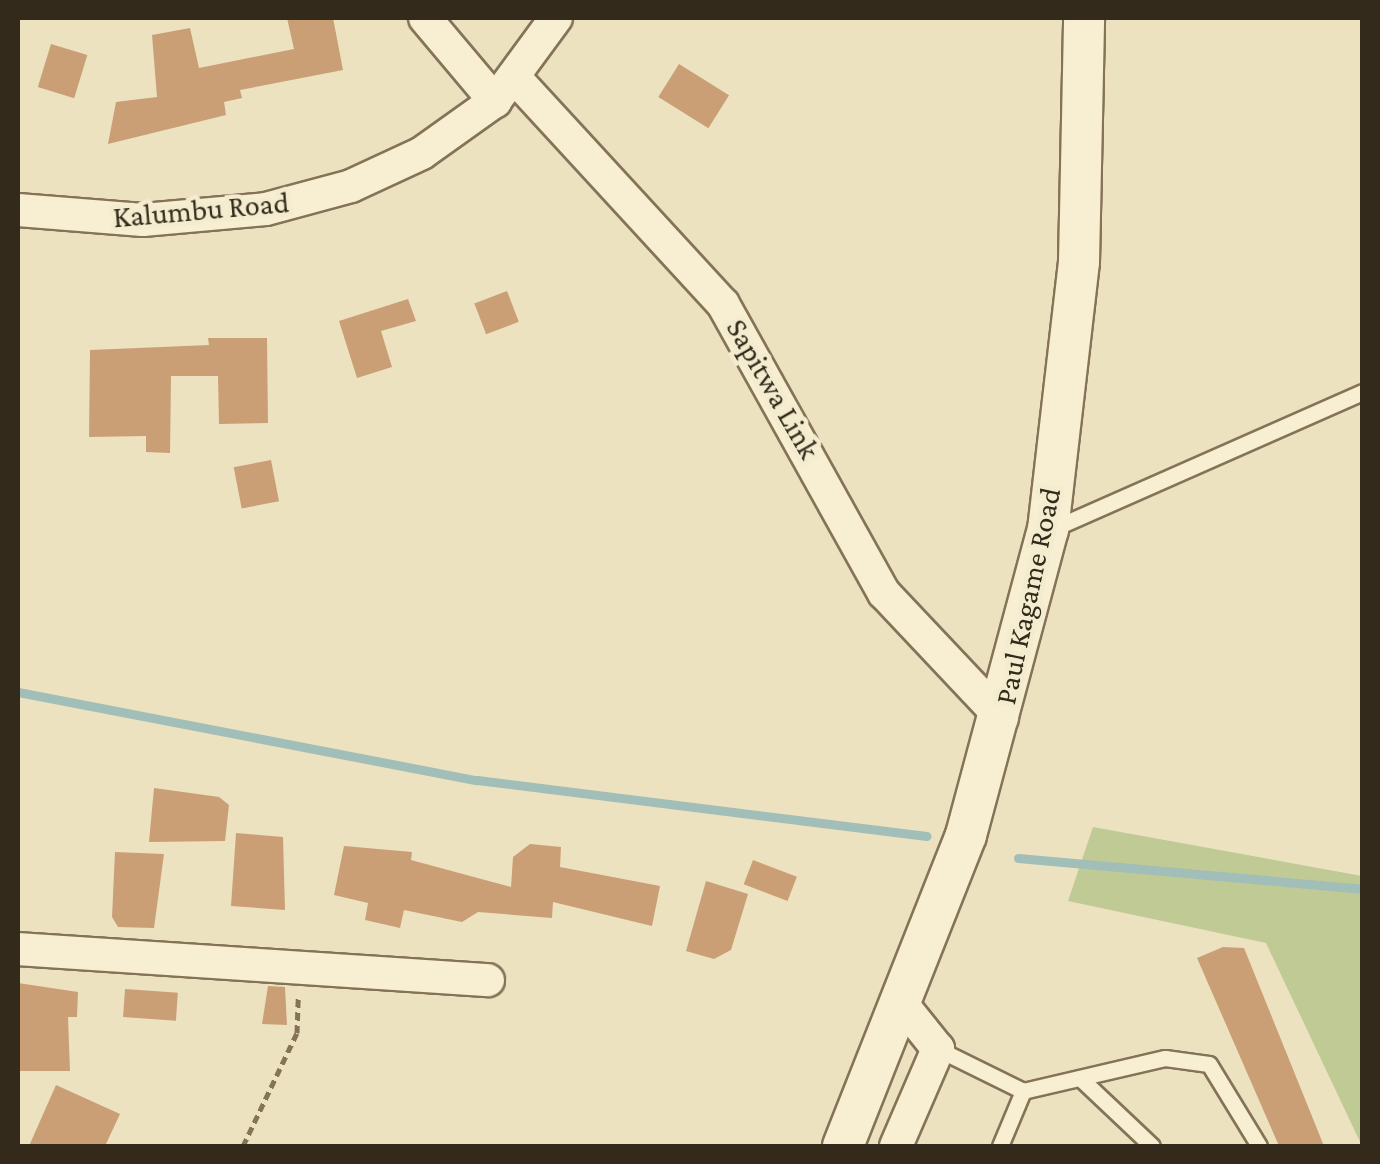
<!DOCTYPE html>
<style>
body{margin:0}
#map{position:relative;width:1380px;height:1164px;overflow:hidden;background:#ece2bf;font-family:"Crimson Pro",serif}
div>[style]{position:absolute}
.green>*{inset:0;background:#c0ca94}
.stream>*{height:9px;margin:-4.5px;padding:0 4.5px;transform-origin:4.5px;border-radius:4.5px;background:#a2beb8}
.building>*{inset:0;background:#ca9f76;transform-origin:0 0}
.path>*{height:5px;margin-top:-2.5px;transform-origin:0;background:repeating-linear-gradient(90deg,#857358 0 8px,transparent 0 13px)}
.roads{filter:drop-shadow(2px 0 #857358) drop-shadow(-2px 0 #857358) drop-shadow(0 2px #857358) drop-shadow(0 -2px #857358)}
.service>*{height:15px;margin:-7.5px;padding:0 7.5px;transform-origin:7.5px;border-radius:7.5px;background:#f8efd2}
.minor>*{height:32px;margin:-16px;padding:0 16px;transform-origin:16px;border-radius:16px;background:#f8efd2}
.tertiary>*{height:40px;margin:-20px;padding:0 20px;transform-origin:20px;border-radius:20px;background:#f8efd2}
span{translate:-50% -50%;white-space:nowrap;text-align:center;line-height:1.15;-webkit-text-stroke:9px #f4eccf;paint-order:stroke}
.street-label{font-size:30px;color:#342a1c}
.frame{position:absolute;inset:0;border:20px solid #342a1c;pointer-events:none}
</style>
<div id="map">
<div class="green">
<i style="clip-path:polygon(1093px 827px,1362px 876px,1362px 1146px,1266px 943px,1068px 901px)"></i>
</div>
<div class="stream">
<i style="left:18px;top:692px;width:467px;rotate:10.9deg"></i>
<i style="left:477px;top:780px;width:453px;rotate:7.1deg"></i>
<i style="left:1018px;top:858px;width:345px;rotate:5.1deg"></i>
</div>
<div class="building">
<i style="clip-path:polygon(287px 18px,333px 18px,343px 70px,240px 90px,242px 98px,224px 102px,226px 115px,108px 144px,116px 102px,157px 97px,152px 35px,190px 28px,199px 68px,294px 49px)"></i>
<i style="left:51px;top:44px;width:38px;height:45px;rotate:17deg"></i>
<i style="left:679px;top:64px;width:59px;height:39px;rotate:32deg"></i>
<i style="left:507px;top:291px;width:33px;height:35px;rotate:69deg"></i>
<i style="clip-path:polygon(408px 299px,416px 321px,381px 331px,392px 367px,357px 378px,339px 321px)"></i>
<i style="clip-path:polygon(208px 338px,267px 338px,268px 423px,219px 424px,218px 376px,171px 376px,170px 453px,146px 452px,146px 436px,89px 437px,90px 350px,209px 345px)"></i>
<i style="left:271px;top:460px;width:42px;height:38px;rotate:79deg"></i>
<i style="clip-path:polygon(154px 788px,219px 797px,229px 805px,225px 841px,149px 842px)"></i>
<i style="clip-path:polygon(236px 833px,283px 837px,285px 910px,231px 906px)"></i>
<i style="clip-path:polygon(530px 844px,561px 847px,560px 867px,660px 886px,652px 926px,553px 902px,552px 918px,478px 912px,462px 922px,404px 910px,400px 928px,365px 920px,368px 903px,334px 895px,344px 846px,412px 852px,411px 860px,511px 887px,513px 857px)"></i>
<i style="clip-path:polygon(115px 852px,164px 854px,154px 928px,118px 927px,112px 917px)"></i>
<i style="left:753px;top:860px;width:47px;height:26px;rotate:21deg"></i>
<i style="clip-path:polygon(706px 881px,748px 894px,731px 950px,714px 959px,686px 951px)"></i>
<i style="clip-path:polygon(1223px 947px,1244px 948px,1324px 1146px,1279px 1146px,1197px 958px)"></i>
<i style="clip-path:polygon(18px 983px,78px 992px,77px 1017px,68px 1017px,70px 1071px,18px 1071px)"></i>
<i style="clip-path:polygon(268px 986px,285px 987px,287px 1025px,262px 1024px)"></i>
<i style="left:125px;top:989px;width:53px;height:28px;rotate:4deg"></i>
<i style="clip-path:polygon(56px 1085px,120px 1114px,105px 1146px,29px 1146px)"></i>
</div>
<div class="path">
<i style="left:243px;top:1146px;width:125px;rotate:-64.5deg"></i>
<i style="left:297px;top:1033px;width:36px;rotate:-88deg"></i>
</div>
<div class="roads">
<div class="service">
<i style="left:1052px;top:529px;width:339px;rotate:-23.8deg"></i>
<i style="left:938px;top:1049px;width:95px;rotate:26.3deg"></i>
<i style="left:1023px;top:1091px;width:146px;rotate:-13.1deg"></i>
<i style="left:1165px;top:1058px;width:44px;rotate:7.8deg"></i>
<i style="left:1209px;top:1064px;width:96px;rotate:58.6deg"></i>
<i style="left:1080px;top:1078px;width:99px;rotate:43.4deg"></i>
<i style="left:1000px;top:1146px;width:60px;rotate:-67.3deg"></i>
</div>
<div class="minor">
<i style="left:425px;top:18px;width:109px;rotate:49.9deg"></i>
<i style="left:516px;top:79px;width:306px;rotate:47.4deg"></i>
<i style="left:723px;top:304px;width:331px;rotate:60.9deg"></i>
<i style="left:884px;top:593px;width:172px;rotate:46.7deg"></i>
<i style="left:18px;top:210px;width:125px;rotate:4.6deg"></i>
<i style="left:143px;top:220px;width:123px;rotate:-5.1deg"></i>
<i style="left:266px;top:209px;width:88px;rotate:-15.1deg"></i>
<i style="left:351px;top:186px;width:78px;rotate:-24.9deg"></i>
<i style="left:422px;top:153px;width:90px;rotate:-35.5deg"></i>
<i style="left:495px;top:101px;width:103px;rotate:-53.7deg"></i>
<i style="left:18px;top:949px;width:471px;rotate:3.8deg"></i>
<i style="left:896px;top:1146px;width:106px;rotate:-66.6deg"></i>
<i style="left:938px;top:1049px;width:58px;rotate:-128.7deg"></i>
</div>
<div class="tertiary">
<i style="left:843px;top:1146px;width:334px;rotate:-68.4deg"></i>
<i style="left:966px;top:835px;width:316px;rotate:-75deg"></i>
<i style="left:1048px;top:530px;width:270px;rotate:-83.4deg"></i>
<i style="left:1079px;top:262px;width:244px;rotate:-88.8deg"></i>
</div>
</div>
<div class="street-label">
<span style="left:201px;top:210px;rotate:-5deg">Kalumbu Road</span>
<span style="left:773px;top:389px;rotate:60deg">Sapitwa Link</span>
<span style="left:1028px;top:596px;rotate:-78deg">Paul Kagame Road</span>
</div>
<div class="frame"></div>
</div>
